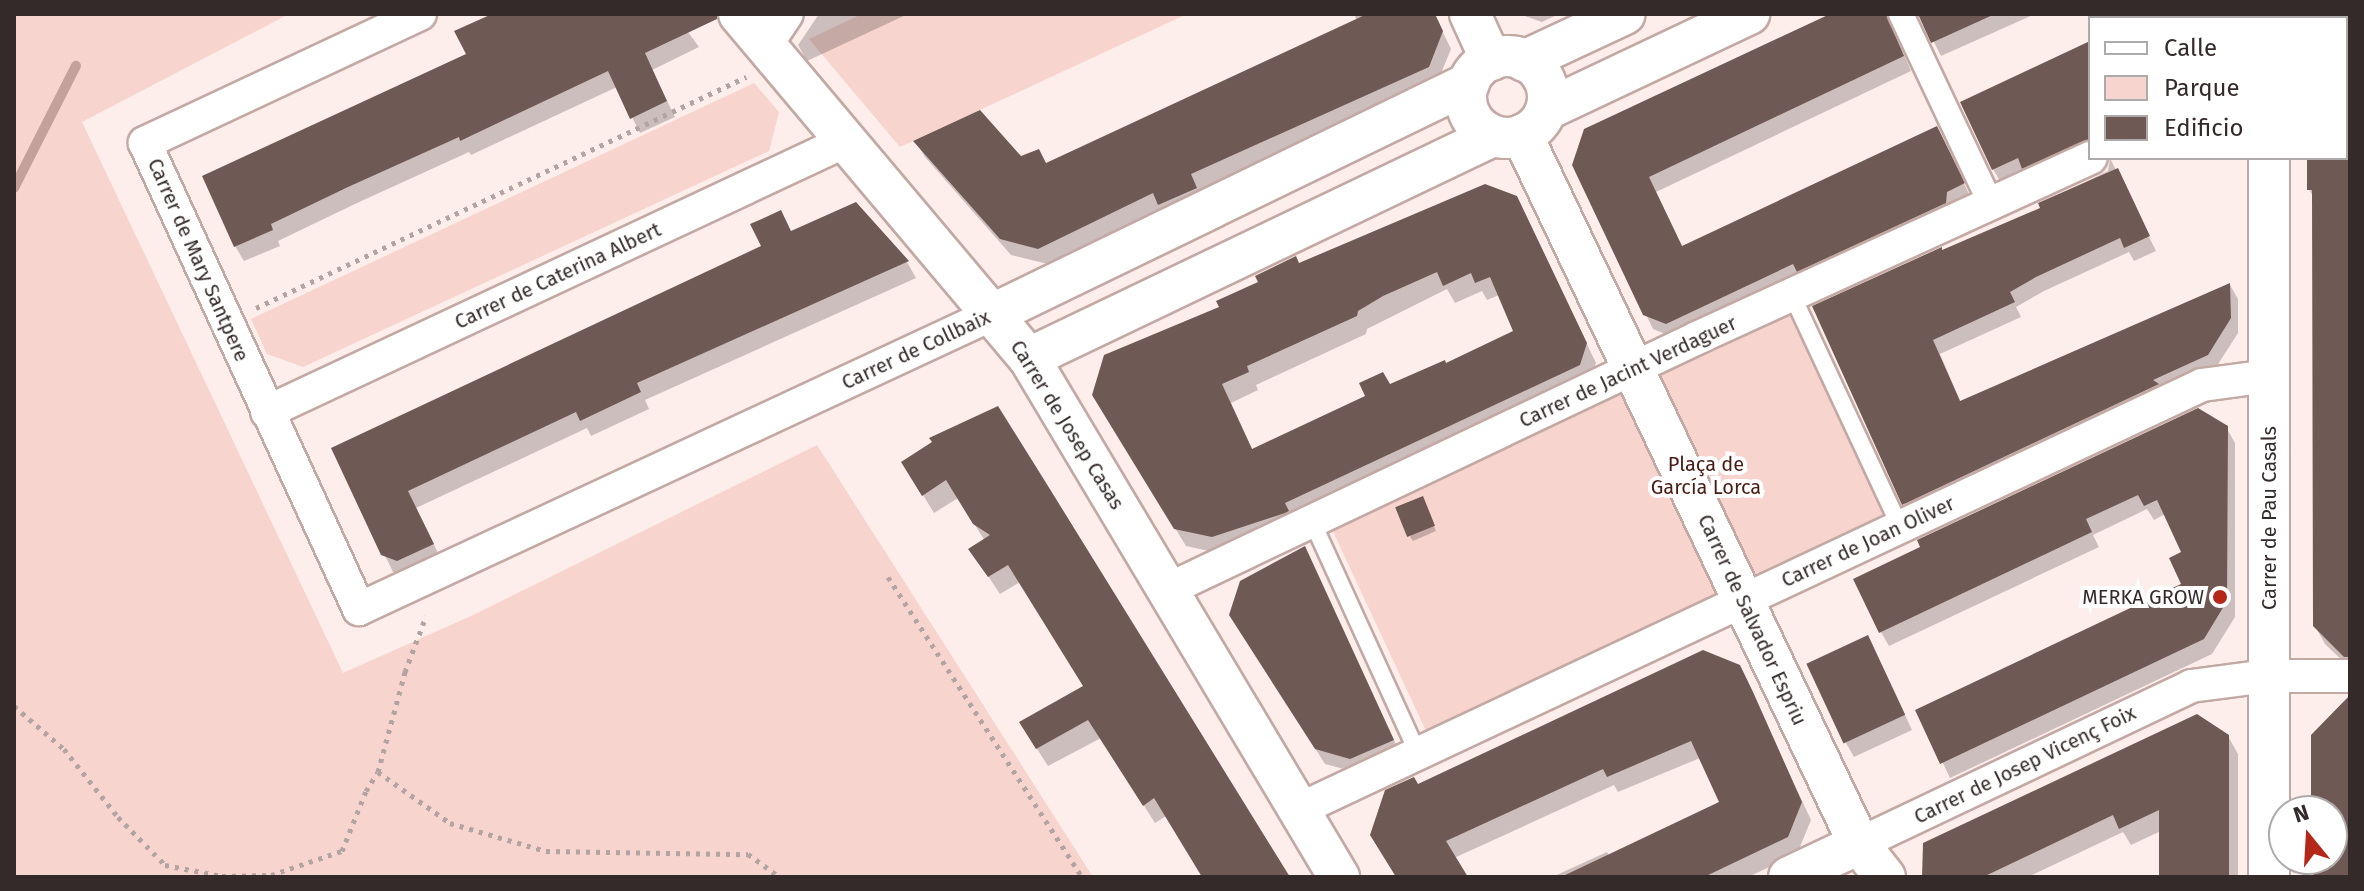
<!DOCTYPE html>
<meta charset="utf-8">
<style>
body{margin:0}
#map{position:relative;width:2364px;height:891px;overflow:hidden;background:#feeeeb;font-family:"Fira Sans",sans-serif}
div>[style]{position:absolute}
.green>*{inset:0;background:#f7d4cd;transform-origin:0 0}
.shadow>*{inset:0;background:#0003;transform-origin:0 0}
.stream>*{height:10px;margin:-5px;padding:0 5px;transform-origin:5px;border-radius:5px;background:#c4a29b}
.building>*{inset:0;background:#6f5955;transform-origin:0 0}
.path>*{height:5px;margin-top:-2.5px;transform-origin:0;background:repeating-linear-gradient(90deg,#b2a4a2 0 4px,transparent 0 10px)}
.roads{filter:drop-shadow(2px 0 #c3a9a4) drop-shadow(-2px 0 #c3a9a4) drop-shadow(0 2px #c3a9a4) drop-shadow(0 -2px #c3a9a4)}
.service>*{height:16px;margin:-8px;padding:0 8px;transform-origin:8px;border-radius:8px;background:#fff}
.pedestrian>*{height:24px;margin:-12px;padding:0 12px;transform-origin:12px;border-radius:12px;background:#fff}
.minor>*{height:32px;margin:-16px;padding:0 16px;transform-origin:16px;border-radius:16px;background:#fff}
.tertiary>*{height:40px;margin:-20px;padding:0 20px;transform-origin:20px;border-radius:20px;background:#fff}
.tertiary>.ring{margin:-20px;padding:0;box-sizing:content-box;background:none;border:40px solid #fff;border-radius:50%}
.dots>*{width:22px;height:22px;translate:-50% -50%;box-sizing:border-box;border:4px solid #fff;border-radius:50%}
span{translate:-50% -50%;white-space:nowrap;text-align:center;line-height:1.15;-webkit-text-stroke:8px #fff;paint-order:stroke}
.street-label{font-size:20px;color:#342a29}
.park-label{font-size:20px;color:#481b14}
.poi-label{font-size:20px;color:#342a29}
.right{translate:-100% -50%;text-align:right}
.frame{position:absolute;inset:0;border:16px solid #342a29;pointer-events:none}
.legend{position:absolute;left:2088px;top:16px;width:260px;height:144px;box-sizing:border-box;background:#fff;border:2px solid #aeaaa9;margin:0;padding:10px 14px;list-style:none;font-size:24px;color:#342a29}
.legend li{display:flex;align-items:center;gap:16px;height:40px}
.legend b{width:40px;border:2px solid #aeaaa9}
.north{position:absolute;left:2268px;top:795px;width:80px;height:80px;box-sizing:border-box;background:#fff;border:2px solid #aeaaa9;border-radius:50%;rotate:342deg;font-size:22px;font-weight:700;line-height:32px;text-align:center;color:#342a29}
.north::after{content:'';display:block;margin:auto;width:28px;height:36px;background:#b52719;clip-path:polygon(50% 0,100% 100%,50% 72%,0 100%)}
</style>
<div id="map">
<div class="green">
<i style="clip-path:polygon(14px 14px,289px 14px,82px 122px,343px 673px,471px 616px,817px 445px,1093px 877px,14px 877px)"></i>
<i style="clip-path:polygon(862px 14px,1187px 14px,900px 147px,809px 39px)"></i>
<i style="clip-path:polygon(754px 83px,779px 112px,769px 151px,303px 367px,267px 354px,251px 319px)"></i>
<i style="left:1788px;top:310px;width:230px;height:506px;rotate:65deg"></i>
</div>
<div class="shadow">
<i style="clip-path:polygon(494px 14px,675px 14px,699px 47px,652px 70px,675px 117px,640px 133px,617px 87px,471px 155px,469px 152px,357px 203px,278px 241px,280px 246px,244px 261px,235px 246px,469px 55px)"></i>
<i style="clip-path:polygon(819px 14px,908px 14px,807px 61px,798px 45px)"></i>
<i style="clip-path:polygon(1354px 14px,1434px 14px,1451px 49px,1437px 83px,1199px 191px,1205px 204px,1169px 220px,1163px 209px,1048px 264px,1011px 255px,925px 157px,916px 142px,1046px 166px,1357px 21px)"></i>
<i style="clip-path:polygon(1519px 14px,1559px 14px,1542px 22px)"></i>
<i style="clip-path:polygon(1834px 14px,1903px 14px,1893px 29px,1911px 71px,1656px 192px,1683px 248px,1944px 142px,1971px 198px,1675px 338px,1653px 329px,1574px 165px)"></i>
<i style="clip-path:polygon(1907px 14px,2035px 14px,1941px 56px,1922px 18px)"></i>
<i style="left:2151px;top:14px;width:84px;height:10px"></i>
<i style="clip-path:polygon(2314px 14px,2350px 14px,2350px 668px,2325px 644px,2315px 626px,2314px 198px,2309px 189px,2309px 158px,2346px 158px,2346px 18px,2314px 18px)"></i>
<i style="clip-path:polygon(2090px 43px,2090px 157px,2001px 183px,1993px 169px)"></i>
<i style="clip-path:polygon(2110px 158px,2156px 251px,2134px 261px,2129px 252px,2044px 291px,2016px 307px,2021px 317px,1940px 354px,1961px 403px,2230px 285px,2238px 299px,2238px 333px,2215px 369px,1912px 518px,1815px 307px,2042px 209px,2040px 204px,2108px 171px)"></i>
<i style="clip-path:polygon(856px 204px,907px 262px,916px 278px,645px 400px,649px 409px,591px 436px,587px 428px,416px 508px,442px 561px,407px 577px,393px 572px,333px 449px)"></i>
<i style="clip-path:polygon(evenodd,1526px 216px,1596px 363px,1589px 383px,1223px 554px,1186px 546px,1105px 414px,1222px 308px,1299px 265px,1526px 216px,1447px 289px,1455px 303px,1482px 291px,1487px 300px,1499px 295px,1515px 332px,1253px 451px,1231px 403px,1258px 390px,1256px 385px,1366px 334px,1367px 329px,1447px 289px)"></i>
<i style="clip-path:polygon(2226px 427px,2235px 443px,2235px 617px,2212px 654px,1950px 778px,1918px 711px,2184px 585px,2184px 553px,2165px 514px,2154px 520px,2147px 509px,2093px 535px,2099px 547px,1889px 646px,1881px 632px)"></i>
<i style="clip-path:polygon(934px 443px,1286px 877px,1205px 877px,1166px 816px,1155px 823px,1101px 738px,1048px 766px,1032px 741px,1085px 687px,1020px 582px,1000px 594px,982px 567px,985px 541px,958px 498px,934px 513px,903px 462px)"></i>
<i style="clip-path:polygon(1424px 503px,1436px 531px,1413px 541px,1410px 537px)"></i>
<i style="clip-path:polygon(1312px 563px,1401px 755px,1359px 773px,1325px 764px,1240px 630px)"></i>
<i style="clip-path:polygon(1876px 653px,1912px 730px,1854px 757px,1846px 743px)"></i>
<i style="clip-path:polygon(1739px 666px,1811px 820px,1797px 854px,1748px 877px,1552px 877px,1607px 852px,1610px 857px,1722px 803px,1700px 758px,1618px 792px,1614px 785px,1454px 858px,1465px 877px,1397px 877px,1417px 786px)"></i>
<i style="clip-path:polygon(2228px 736px,2238px 754px,2238px 877px,2161px 877px,2161px 831px,2131px 845px,2123px 832px,2032px 875px,2063px 877px,1924px 877px)"></i>
</div>
<div class="stream">
<i style="left:14px;top:188px;width:137px;rotate:-63.1deg"></i>
</div>
<div class="building">
<i style="clip-path:polygon(492px 14px,717px 14px,717px 19px,645px 53px,667px 101px,630px 119px,608px 71px,460px 141px,459px 137px,348px 187px,271px 224px,273px 230px,234px 247px,202px 176px,466px 54px,454px 31px)"></i>
<i style="clip-path:polygon(1367px 14px,1435px 14px,1443px 31px,1429px 67px,1191px 174px,1197px 188px,1158px 205px,1153px 193px,1038px 249px,1000px 239px,913px 141px,980px 110px,1021px 156px,1039px 149px,1046px 163px)"></i>
<i style="clip-path:polygon(1830px 14px,1886px 14px,1904px 56px,1649px 177px,1682px 246px,1937px 126px,1965px 183px,1947px 192px,1946px 203px,1797px 272px,1793px 264px,1666px 324px,1643px 315px,1572px 165px,1584px 129px)"></i>
<i style="clip-path:polygon(1918px 14px,1995px 14px,1931px 43px)"></i>
<i style="clip-path:polygon(2090px 41px,2090px 139px,2022px 169px,2018px 158px,1992px 170px,1960px 102px)"></i>
<i style="clip-path:polygon(2307px 158px,2350px 158px,2350px 657px,2344px 657px,2313px 626px,2312px 190px,2307px 190px)"></i>
<i style="clip-path:polygon(2118px 168px,2150px 236px,2124px 248px,2120px 238px,2036px 277px,2010px 292px,2015px 302px,1933px 340px,1960px 401px,2230px 283px,2231px 318px,2208px 355px,2153px 380px,2159px 384px,1902px 505px,1812px 306px,1942px 247px,1942px 250px,2040px 208px,2038px 203px)"></i>
<i style="clip-path:polygon(evenodd,1485px 184px,1517px 196px,1587px 343px,1580px 365px,1285px 503px,1289px 511px,1285px 513px,1212px 537px,1174px 529px,1092px 395px,1104px 355px,1219px 307px,1216px 301px,1258px 282px,1255px 276px,1296px 256px,1299px 263px,1485px 184px,1437px 272px,1443px 286px,1471px 273px,1475px 283px,1490px 277px,1513px 331px,1446px 363px,1445px 360px,1390px 384px,1383px 372px,1359px 383px,1365px 396px,1252px 449px,1222px 384px,1249px 372px,1247px 366px,1357px 316px,1358px 311px,1383px 296px,1437px 272px)"></i>
<i style="clip-path:polygon(856px 202px,909px 261px,637px 383px,641px 392px,580px 421px,576px 412px,408px 491px,434px 544px,397px 561px,381px 555px,331px 448px,761px 246px,750px 224px,766px 217px,781px 210px,791px 231px)"></i>
<i style="clip-path:polygon(998px 406px,1048px 486px,1290px 877px,1202px 877px,1154px 798px,1143px 806px,1088px 720px,1036px 749px,1019px 722px,1083px 686px,1008px 565px,988px 577px,968px 549px,990px 535px,973px 524px,946px 480px,922px 496px,901px 462px,932px 442px,929px 438px)"></i>
<i style="clip-path:polygon(2198px 408px,2228px 426px,2227px 601px,2204px 639px,1940px 764px,1915px 710px,2181px 584px,2169px 558px,2181px 552px,2157px 500px,2144px 506px,2138px 495px,2086px 519px,2092px 532px,1879px 633px,1853px 579px,1920px 547px,1917px 540px)"></i>
<i style="left:1423px;top:496px;width:32px;height:30px;rotate:68deg"></i>
<i style="clip-path:polygon(1305px 546px,1394px 740px,1350px 759px,1315px 749px,1229px 615px,1240px 581px)"></i>
<i style="left:1868px;top:635px;width:88px;height:68px;rotate:65deg"></i>
<i style="clip-path:polygon(1703px 650px,1740px 665px,1753px 692px,1802px 802px,1788px 837px,1704px 877px,1561px 877px,1719px 802px,1691px 741px,1607px 777px,1603px 769px,1446px 841px,1468px 877px,1396px 877px,1370px 835px,1385px 790px,1414px 777px,1418px 784px)"></i>
<i style="clip-path:polygon(2350px 695px,2350px 877px,2313px 877px,2312px 859px,2332px 859px,2332px 811px,2311px 811px,2311px 735px)"></i>
<i style="clip-path:polygon(2197px 714px,2229px 735px,2229px 877px,2159px 877px,2159px 810px,2119px 829px,2113px 815px,1983px 877px,1922px 877px,1923px 843px)"></i>
</div>
<div class="path">
<i style="left:256px;top:308px;width:542px;rotate:-25.24deg"></i>
<i style="left:888px;top:577px;width:357px;rotate:57.1deg"></i>
<i style="left:14px;top:706px;width:66px;rotate:40.7deg"></i>
<i style="left:64px;top:749px;width:87px;rotate:51.5deg"></i>
<i style="left:118px;top:817px;width:67px;rotate:45.6deg"></i>
<i style="left:165px;top:865px;width:58px;rotate:10.9deg"></i>
<i style="left:222px;top:876px;width:49px;rotate:-1.2deg"></i>
<i style="left:271px;top:875px;width:75px;rotate:-18.7deg"></i>
<i style="left:342px;top:851px;width:65px;rotate:-68.2deg"></i>
<i style="left:366px;top:791px;width:22px;rotate:-58deg"></i>
<i style="left:378px;top:772px;width:104px;rotate:-74.9deg"></i>
<i style="left:405px;top:672px;width:60px;rotate:-69.4deg"></i>
<i style="left:378px;top:772px;width:88px;rotate:35.3deg"></i>
<i style="left:450px;top:823px;width:100px;rotate:16.3deg"></i>
<i style="left:546px;top:851px;width:202px;rotate:0.9deg"></i>
<i style="left:748px;top:854px;width:39px;rotate:36deg"></i>
</div>
<div class="roads">
<div class="service">
<i style="left:1792px;top:295px;width:256px;rotate:65deg"></i>
<i style="left:1312px;top:521px;width:256px;rotate:65.5deg"></i>
</div>
<div class="pedestrian">
<i style="left:1901px;top:14px;width:210px;rotate:64.7deg"></i>
</div>
<div class="minor">
<i style="left:420px;top:14px;width:304px;rotate:154.9deg"></i>
<i style="left:145px;top:143px;width:513px;rotate:65.33deg"></i>
<i style="left:359px;top:609px;width:702px;rotate:-24.96deg"></i>
<i style="left:766px;top:45px;width:37px;rotate:-56deg"></i>
<i style="left:267px;top:412px;width:642px;rotate:-25.09deg"></i>
<i style="left:1167px;top:590px;width:587px;rotate:-25.43deg"></i>
<i style="left:1697px;top:338px;width:433px;rotate:-24.6deg"></i>
<i style="left:1298px;top:810px;width:999px;rotate:-25.18deg"></i>
<i style="left:2202px;top:385px;width:68px;rotate:-7.7deg"></i>
<i style="left:1859px;top:844px;width:368px;rotate:-25.4deg"></i>
<i style="left:2191px;top:686px;width:78px;rotate:-7.4deg"></i>
<i style="left:2268px;top:676px;width:82px"></i>
</div>
<div class="tertiary">
<i style="left:739px;top:14px;width:450px;rotate:49.9deg"></i>
<i style="left:1029px;top:358px;width:605px;rotate:59.15deg"></i>
<i style="left:1470px;top:14px;width:51px;rotate:65.5deg"></i>
<i style="left:2270px;top:18px;width:4px;rotate:-90deg"></i>
<i class="ring" style="left:1466px;top:56px;width:42px;height:42px"></i>
<i style="left:1524px;top:61px;width:111px;rotate:-25deg"></i>
<i style="left:1546px;top:110px;width:225px;rotate:-25.3deg"></i>
<i style="left:1522px;top:135px;width:785px;rotate:64.58deg"></i>
<i style="left:1859px;top:844px;width:42px;rotate:51.8deg"></i>
<i style="left:995px;top:313px;width:527px;rotate:-25.88deg"></i>
<i style="left:1029px;top:358px;width:514px;rotate:-25.57deg"></i>
<i style="left:1789px;top:877px;width:77px;rotate:-25.2deg"></i>
<i style="left:2269px;top:877px;width:719px;rotate:-90deg"></i>
</div>
</div>
<div class="dots">
<i style="left:2220px;top:597px;background:#b52719"></i>
</div>
<div class="street-label">
<span style="left:198px;top:260px;rotate:66deg">Carrer de Mary Santpere</span>
<span style="left:558px;top:276px;rotate:-25deg">Carrer de Caterina Albert</span>
<span style="left:916px;top:350px;rotate:-25deg">Carrer de Collbaix</span>
<span style="left:1628px;top:372px;rotate:-25deg">Carrer de Jacint Verdaguer</span>
<span style="left:1067px;top:425px;rotate:58deg">Carrer de Josep Casas</span>
<span style="left:2269px;top:518px;rotate:-90deg">Carrer de Pau Casals</span>
<span style="left:1868px;top:542px;rotate:-25deg">Carrer de Joan Oliver</span>
<span style="left:1752px;top:620px;rotate:65deg">Carrer de Salvador Espriu</span>
<span style="left:2025px;top:765px;rotate:-26deg">Carrer de Josep Vicenç Foix</span>
</div>
<div class="park-label">
<span style="left:1706px;top:476px">Plaça de<br>García Lorca</span>
</div>
<div class="poi-label">
<span class="right" style="left:2204px;top:597px">MERKA GROW</span>
</div>
<div class="frame"></div>
<ul class="legend">
<li><b style="height:10px;background:#fff"></b>Calle</li>
<li><b style="height:22px;background:#f7d4cd"></b>Parque</li>
<li><b style="height:22px;background:#6f5955"></b>Edificio</li>
</ul>
<div class="north">N</div>
</div>
